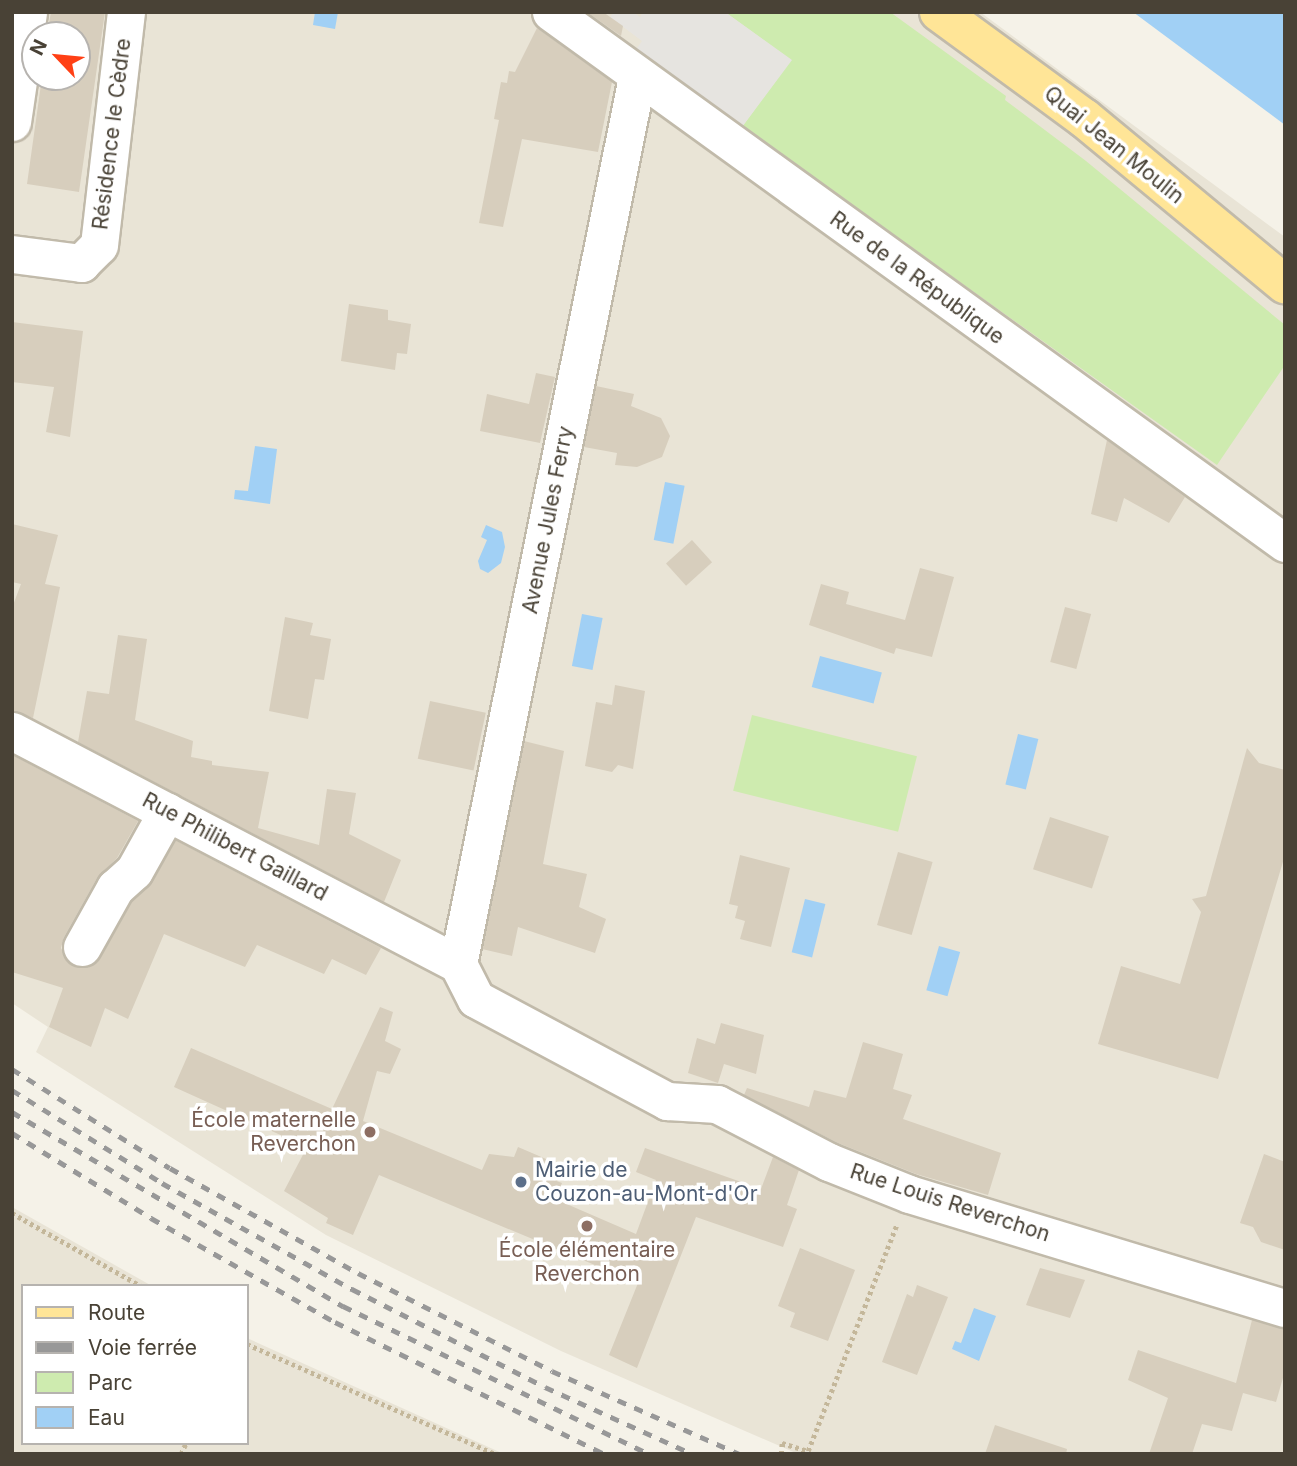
<!DOCTYPE html>
<meta charset="utf-8">
<style>
body{margin:0}
#map{position:relative;width:1297px;height:1466px;overflow:hidden;background:#f5f2e8;font-family:Inter,sans-serif}
div>[style]{position:absolute}
.residential>*{inset:0;background:#e9e4d6}
.green>*{inset:0;background:#ceebaf;transform-origin:0 0}
.parking>*{inset:0;background:#e6e4e0}
.water>*{inset:0;background:#a1d0f5;transform-origin:0 0}
.building>*{inset:0;background:#d7cebd;transform-origin:0 0}
.path>*{height:4.5px;margin-top:-2.25px;transform-origin:0;background:repeating-linear-gradient(90deg,#c4b79a 0 3.5px,transparent 0 7px)}
.roads{filter:drop-shadow(2px 0 #c1baaa) drop-shadow(-2px 0 #c1baaa) drop-shadow(0 2px #c1baaa) drop-shadow(0 -2px #c1baaa)}
.minor>*{height:37px;margin:-18.5px;padding:0 18.5px;transform-origin:18.5px;border-radius:18.5px;background:#fff}
.major>*{height:38px;margin:-19px;padding:0 19px;transform-origin:19px;border-radius:19px;background:#ffe597}
.rail>*{height:5px;margin-top:-2.5px;transform-origin:0;background:repeating-linear-gradient(90deg,#989898 0 9px,transparent 0 18px)}
.dots>*{width:19px;height:19px;translate:-50% -50%;box-sizing:border-box;border:4px solid #fff;border-radius:50%}
span{translate:-50% -50%;white-space:nowrap;text-align:center;line-height:1.15;-webkit-text-stroke:7px #fff;paint-order:stroke}
.street-label{font-size:21px;color:#494236}
.education-label{font-size:21px;color:#785e54}
.right{translate:-100% -50%;text-align:right}
.service-label{font-size:21px;color:#4e5e75}
.left{translate:0 -50%;text-align:left}
.frame{position:absolute;inset:0;border:14px solid #494236;pointer-events:none}
.legend{position:absolute;left:21px;top:1284px;width:228px;height:161px;box-sizing:border-box;background:#fff;border:2px solid #b6b3af;margin:0;padding:9px 12px;list-style:none;font-size:21px;color:#494236}
.legend li{display:flex;align-items:center;gap:14px;height:35px}
.legend b{width:35px;border:2px solid #b6b3af}
.north{position:absolute;left:21px;top:21px;width:70px;height:70px;box-sizing:border-box;background:#fff;border:2px solid #b6b3af;border-radius:50%;rotate:296deg;font-size:19px;font-weight:700;line-height:28px;text-align:center;color:#494236}
.north::after{content:'';display:block;margin:auto;width:24px;height:32px;background:#ff4015;clip-path:polygon(50% 0,100% 100%,50% 72%,0 100%)}
</style>
<div id="map">
<div class="residential">
<i style="clip-path:polygon(evenodd,12px 12px,980px 12px,1285px 237px,1285px 1454px,798px 1454px,561px 1351px,326px 1235px,36px 1052px,48px 1027px,12px 1003px,12px 12px,35px 35px,77px 35px,77px 77px,35px 77px,35px 35px)"></i>
<i style="clip-path:polygon(12px 1207px,152px 1286px,23px 1286px,23px 1443px,247px 1443px,247px 1338px,504px 1454px,12px 1454px)"></i>
</div>
<div class="green">
<i style="clip-path:polygon(725px 12px,890px 12px,1006px 96px,1005px 100px,1086px 161px,1285px 325px,1285px 365px,1217px 465px,742px 127px,791px 60px)"></i>
<i style="left:752px;top:715px;width:170px;height:78px;rotate:14deg"></i>
</div>
<div class="parking">
<i style="clip-path:polygon(614px 12px,633px 12px,640px 17px,643px 12px,725px 12px,792px 60px,742px 127px,635px 51px,642px 41px,610px 17px)"></i>
</div>
<div class="water">
<i style="clip-path:polygon(315px 12px,338px 12px,335px 29px,313px 25px)"></i>
<i style="clip-path:polygon(1133px 12px,1285px 12px,1285px 125px)"></i>
<i style="clip-path:polygon(255px 446px,277px 449px,270px 504px,234px 499px,235px 490px,248px 491px)"></i>
<i style="left:665px;top:482px;width:20px;height:59px;rotate:11deg"></i>
<i style="clip-path:polygon(486px 525px,502px 532px,505px 547px,501px 563px,488px 573px,480px 569px,478px 561px,487px 540px,481px 537px)"></i>
<i style="left:582px;top:614px;width:21px;height:53px;rotate:11deg"></i>
<i style="left:820px;top:656px;width:64px;height:32px;rotate:15deg"></i>
<i style="left:1018px;top:734px;width:21px;height:52px;rotate:14deg"></i>
<i style="left:805px;top:899px;width:21px;height:55px;rotate:14deg"></i>
<i style="left:939px;top:946px;width:22px;height:46px;rotate:16deg"></i>
<i style="clip-path:polygon(974px 1308px,996px 1316px,979px 1361px,952px 1349px,955px 1341px,961px 1343px)"></i>
</div>
<div class="building">
<i style="clip-path:polygon(51px 12px,105px 12px,79px 192px,27px 184px,42px 77px,77px 77px,77px 35px,47px 35px)"></i>
<i style="clip-path:polygon(587px 12px,603px 12px,623px 26px,621px 36px)"></i>
<i style="clip-path:polygon(537px 28px,612px 82px,598px 152px,522px 139px,503px 227px,479px 223px,499px 120px,494px 119px,501px 82px,507px 83px,509px 71px,515px 72px)"></i>
<i style="clip-path:polygon(349px 304px,388px 310px,388px 320px,411px 324px,407px 354px,397px 353px,395px 370px,341px 361px)"></i>
<i style="clip-path:polygon(12px 322px,83px 331px,70px 437px,46px 432px,54px 387px,12px 382px)"></i>
<i style="clip-path:polygon(536px 373px,555px 377px,540px 443px,480px 431px,487px 394px,529px 404px)"></i>
<i style="clip-path:polygon(596px 386px,634px 394px,631px 406px,661px 418px,670px 436px,662px 457px,637px 467px,615px 465px,617px 453px,584px 447px)"></i>
<i style="clip-path:polygon(1107px 440px,1185px 497px,1169px 523px,1124px 498px,1117px 522px,1091px 514px)"></i>
<i style="clip-path:polygon(12px 524px,58px 535px,45px 584px,60px 587px,33px 718px,12px 710px,12px 608px,21px 584px,12px 582px)"></i>
<i style="left:692px;top:540px;width:30px;height:35px;rotate:48deg"></i>
<i style="clip-path:polygon(920px 568px,954px 577px,932px 657px,896px 648px,894px 654px,809px 625px,821px 584px,849px 592px,846px 604px,905px 620px)"></i>
<i style="left:1065px;top:607px;width:27px;height:57px;rotate:15deg"></i>
<i style="clip-path:polygon(285px 617px,313px 623px,310px 635px,331px 639px,324px 680px,315px 679px,308px 719px,269px 711px)"></i>
<i style="clip-path:polygon(118px 635px,147px 639px,135px 720px,193px 741px,191px 757px,212px 761px,212px 765px,269px 772px,258px 828px,319px 845px,327px 789px,356px 793px,349px 834px,401px 860px,384px 902px,78px 742px,87px 691px,109px 694px)"></i>
<i style="clip-path:polygon(615px 685px,645px 691px,633px 769px,618px 765px,612px 772px,585px 766px,596px 702px,612px 705px)"></i>
<i style="left:430px;top:701px;width:57px;height:59px;rotate:12deg"></i>
<i style="clip-path:polygon(524px 741px,564px 751px,543px 864px,587px 874px,579px 907px,606px 919px,595px 953px,518px 927px,512px 956px,482px 949px)"></i>
<i style="clip-path:polygon(1247px 748px,1259px 763px,1285px 770px,1285px 855px,1218px 1079px,1098px 1044px,1121px 966px,1180px 984px,1201px 912px,1192px 899px,1206px 896px)"></i>
<i style="clip-path:polygon(12px 755px,138px 821px,117px 858px,97px 878px,64px 937px,61px 948px,71px 965px,83px 968px,100px 958px,132px 901px,152px 882px,175px 840px,381px 948px,366px 975px,332px 959px,324px 974px,257px 945px,245px 967px,164px 934px,128px 1019px,105px 1008px,91px 1047px,49px 1027px,63px 988px,12px 972px)"></i>
<i style="left:1050px;top:817px;width:62px;height:55px;rotate:18deg"></i>
<i style="left:898px;top:852px;width:36px;height:76px;rotate:16deg"></i>
<i style="clip-path:polygon(740px 855px,790px 868px,771px 947px,740px 939px,745px 921px,735px 918px,738px 906px,729px 904px)"></i>
<i style="clip-path:polygon(380px 1007px,393px 1012px,385px 1041px,401px 1049px,390px 1074px,377px 1071px,363px 1121px,482px 1170px,489px 1154px,514px 1157px,518px 1147px,546px 1159px,542px 1168px,554px 1173px,551px 1179px,562px 1183px,555px 1199px,636px 1234px,656px 1180px,636px 1172px,645px 1148px,761px 1189px,773px 1157px,799px 1170px,787px 1205px,797px 1209px,783px 1247px,696px 1217px,637px 1368px,609px 1355px,638px 1283px,379px 1175px,353px 1235px,326px 1223px,328px 1218px,284px 1191px,307px 1147px,174px 1087px,191px 1048px,332px 1109px)"></i>
<i style="clip-path:polygon(721px 1023px,764px 1035px,756px 1074px,724px 1064px,718px 1083px,688px 1073px,697px 1038px,715px 1044px)"></i>
<i style="clip-path:polygon(863px 1042px,903px 1054px,893px 1089px,912px 1095px,903px 1119px,1001px 1153px,988px 1195px,916px 1174px,838px 1143px,744px 1095px,747px 1088px,809px 1107px,814px 1090px,846px 1098px)"></i>
<i style="clip-path:polygon(1264px 1154px,1285px 1162px,1285px 1250px,1261px 1242px,1253px 1227px,1240px 1223px)"></i>
<i style="clip-path:polygon(800px 1248px,855px 1270px,828px 1341px,790px 1327px,795px 1313px,778px 1306px)"></i>
<i style="clip-path:polygon(1040px 1268px,1085px 1280px,1070px 1318px,1026px 1305px)"></i>
<i style="clip-path:polygon(917px 1285px,948px 1297px,917px 1375px,882px 1362px,907px 1294px,913px 1297px)"></i>
<i style="clip-path:polygon(1252px 1320px,1285px 1328px,1285px 1371px,1276px 1402px,1243px 1393px,1232px 1431px,1202px 1424px,1192px 1454px,1149px 1454px,1168px 1398px,1128px 1380px,1138px 1350px,1236px 1383px)"></i>
<i style="clip-path:polygon(995px 1425px,1067px 1449px,1066px 1454px,985px 1454px)"></i>
</div>
<div class="path">
<i style="left:12px;top:1213px;width:148px;rotate:29.5deg"></i>
<i style="left:247px;top:1344px;width:271px;rotate:23.9deg"></i>
<i style="left:181px;top:1454px;width:12px;rotate:-66deg"></i>
<i style="left:781px;top:1454px;width:11px;rotate:-85deg"></i>
<i style="left:782px;top:1443px;width:27px;rotate:17deg"></i>
<i style="left:808px;top:1451px;width:244px;rotate:-68.6deg"></i>
</div>
<div class="roads">
<div class="minor">
<i style="left:551px;top:12px;width:906px;rotate:35.88deg"></i>
<i style="left:12px;top:122px;width:111px;rotate:-81.7deg"></i>
<i style="left:12px;top:254px;width:70px;rotate:7.4deg"></i>
<i style="left:81px;top:263px;width:25px;rotate:-45deg"></i>
<i style="left:99px;top:245px;width:235px;rotate:-83.4deg"></i>
<i style="left:12px;top:731px;width:503px;rotate:27.58deg"></i>
<i style="left:82px;top:947px;width:68px;rotate:-60.8deg"></i>
<i style="left:115px;top:888px;width:25px;rotate:-42deg"></i>
<i style="left:134px;top:871px;width:68px;rotate:-60.8deg"></i>
<i style="left:458px;top:964px;width:39px;rotate:63deg"></i>
<i style="left:476px;top:999px;width:217px;rotate:28.1deg"></i>
<i style="left:667px;top:1101px;width:50px;rotate:3.4deg"></i>
<i style="left:717px;top:1104px;width:126px;rotate:27.4deg"></i>
<i style="left:829px;top:1162px;width:86px;rotate:21.8deg"></i>
<i style="left:909px;top:1194px;width:393px;rotate:16.9deg"></i>
<i style="left:458px;top:964px;width:905px;rotate:-78.59deg"></i>
</div>
<div class="major">
<i style="left:939px;top:12px;width:180px;rotate:36.2deg"></i>
<i style="left:1084px;top:118px;width:261px;rotate:39.6deg"></i>
</div>
</div>
<div class="rail">
<i style="left:12px;top:1069px;width:186px;rotate:32.1deg"></i>
<i style="left:170px;top:1168px;width:215px;rotate:29.2deg"></i>
<i style="left:358px;top:1273px;width:217px;rotate:26.8deg"></i>
<i style="left:552px;top:1371px;width:205px;rotate:23.9deg"></i>
<i style="left:12px;top:1090px;width:176px;rotate:31.8deg"></i>
<i style="left:162px;top:1183px;width:218px;rotate:29.2deg"></i>
<i style="left:352px;top:1289px;width:216px;rotate:26.9deg"></i>
<i style="left:545px;top:1387px;width:162px;rotate:24.4deg"></i>
<i style="left:12px;top:1112px;width:384px;rotate:30.4deg"></i>
<i style="left:343px;top:1306px;width:340px;rotate:25.8deg"></i>
<i style="left:12px;top:1133px;width:163px;rotate:31.4deg"></i>
<i style="left:151px;top:1218px;width:211px;rotate:29.5deg"></i>
<i style="left:335px;top:1322px;width:300px;rotate:26.1deg"></i>
</div>
<div class="dots">
<i style="left:370px;top:1132px;background:#8d6e63"></i>
<i style="left:521px;top:1182px;background:#5c6f8a"></i>
<i style="left:587px;top:1226px;background:#8d6e63"></i>
</div>
<div class="street-label">
<span style="left:112px;top:134px;rotate:-83deg">Résidence le Cèdre</span>
<span style="left:1114px;top:145px;rotate:39deg">Quai Jean Moulin</span>
<span style="left:917px;top:278px;rotate:36deg">Rue de la République</span>
<span style="left:548px;top:520px;rotate:-79deg">Avenue Jules Ferry</span>
<span style="left:235px;top:847px;rotate:28deg">Rue Philibert Gaillard</span>
<span style="left:950px;top:1203px;rotate:18deg">Rue Louis Reverchon</span>
</div>
<div class="education-label">
<span class="right" style="left:356px;top:1132px">École maternelle<br>Reverchon</span>
<span style="left:587px;top:1262px">École élémentaire<br>Reverchon</span>
</div>
<div class="service-label">
<span class="left" style="left:535px;top:1182px">Mairie de<br>Couzon-au-Mont-d'Or</span>
</div>
<div class="frame"></div>
<ul class="legend">
<li><b style="height:9px;background:#ffe597"></b>Route</li>
<li><b style="height:9px;background:#989898"></b>Voie ferrée</li>
<li><b style="height:19px;background:#ceebaf"></b>Parc</li>
<li><b style="height:19px;background:#a1d0f5"></b>Eau</li>
</ul>
<div class="north">N</div>
</div>
